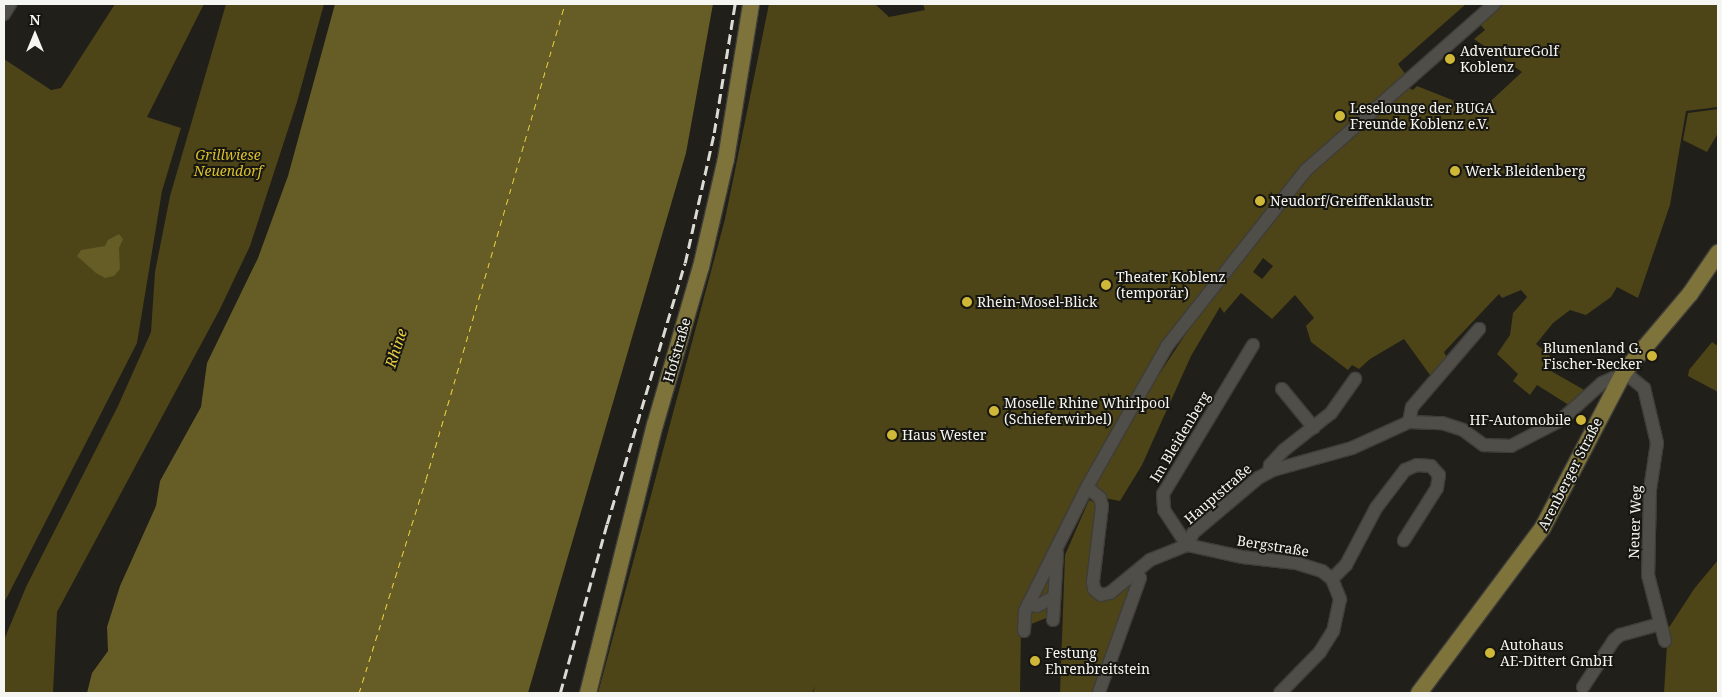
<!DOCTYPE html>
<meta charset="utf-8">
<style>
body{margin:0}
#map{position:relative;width:1722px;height:697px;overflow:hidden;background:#201f19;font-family:"Noto Serif",serif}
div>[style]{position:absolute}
.green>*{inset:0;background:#4d4417}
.water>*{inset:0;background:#665c25}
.ferry>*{height:1px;margin-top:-0.5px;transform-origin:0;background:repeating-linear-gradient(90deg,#e9d041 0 6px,transparent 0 11px)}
.roads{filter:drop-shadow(1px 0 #3e3d39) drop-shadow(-1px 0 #3e3d39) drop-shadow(0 1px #3e3d39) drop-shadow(0 -1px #3e3d39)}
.minor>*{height:12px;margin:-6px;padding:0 6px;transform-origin:6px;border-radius:6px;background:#4f4e48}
.major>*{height:16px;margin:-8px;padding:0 8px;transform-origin:8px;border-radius:8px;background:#7e733a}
.rail>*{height:2.5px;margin-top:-1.25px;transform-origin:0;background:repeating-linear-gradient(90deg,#dbdbd6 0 10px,transparent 0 15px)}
.dots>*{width:14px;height:14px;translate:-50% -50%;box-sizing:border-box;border:2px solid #171610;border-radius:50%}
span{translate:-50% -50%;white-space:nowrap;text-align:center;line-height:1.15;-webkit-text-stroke:4px #171610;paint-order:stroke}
.poi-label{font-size:14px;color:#f5f5f1}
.left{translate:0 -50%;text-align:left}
.right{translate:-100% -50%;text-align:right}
.park-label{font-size:14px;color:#dac12c;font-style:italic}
.street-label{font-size:14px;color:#f5f5f1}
.water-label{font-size:15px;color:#e9d041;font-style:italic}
.frame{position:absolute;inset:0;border:5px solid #f5f5f1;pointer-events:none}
.north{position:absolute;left:10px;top:10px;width:50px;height:50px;-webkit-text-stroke:4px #171610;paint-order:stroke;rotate:0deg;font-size:14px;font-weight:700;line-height:20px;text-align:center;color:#f5f5f1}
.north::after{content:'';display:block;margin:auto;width:18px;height:22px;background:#f5f5f1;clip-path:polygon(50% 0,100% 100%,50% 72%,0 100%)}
</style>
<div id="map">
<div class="green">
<i style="clip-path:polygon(115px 4px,204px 4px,147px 117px,181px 128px,162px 191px,137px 343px,4px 603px,4px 59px,51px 90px,61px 88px)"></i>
<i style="clip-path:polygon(226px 4px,324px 4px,297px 102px,250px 246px,220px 309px,57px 612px,53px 693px,4px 693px,4px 640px,26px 587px,118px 406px,151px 332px,155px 272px,170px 196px)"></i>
<i style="clip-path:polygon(769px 4px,875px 4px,889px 17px,925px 10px,923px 4px,1466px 4px,1398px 64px,1406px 75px,1336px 138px,1165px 345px,1054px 545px,1049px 617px,1021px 628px,1020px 693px,813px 693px,815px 686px,812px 693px,598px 693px,725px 219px)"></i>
<i style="clip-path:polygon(evenodd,1503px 4px,1718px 4px,1718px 107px,1686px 111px,1670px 205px,1638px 298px,1617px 287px,1611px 297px,1586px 315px,1570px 310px,1553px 323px,1536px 344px,1550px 356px,1544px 367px,1586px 391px,1572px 407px,1537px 385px,1530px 395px,1513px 381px,1518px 374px,1497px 354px,1510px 335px,1513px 313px,1527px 297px,1521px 290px,1502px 298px,1499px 294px,1444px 352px,1447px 358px,1430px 375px,1404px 339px,1370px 359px,1359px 369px,1352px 365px,1348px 370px,1311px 342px,1306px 326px,1314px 318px,1295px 295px,1272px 319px,1241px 293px,1224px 313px,1220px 307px,1191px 356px,1142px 465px,1120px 501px,1104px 498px,1095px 484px,1156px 379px,1210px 297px,1309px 176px,1407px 87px,1413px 90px,1417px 86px,1480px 111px,1522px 72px,1474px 39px,1485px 30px,1478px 22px,1503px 4px,1263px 258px,1273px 266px,1262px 279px,1253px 272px,1263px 258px)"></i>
<i style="clip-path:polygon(1718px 109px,1718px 133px,1707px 152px,1683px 140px,1688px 113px)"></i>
<i style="clip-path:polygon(1712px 342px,1718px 346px,1718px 392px,1688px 376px,1689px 370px)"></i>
<i style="clip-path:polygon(1089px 500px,1096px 503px,1097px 513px,1089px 555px,1088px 586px,1092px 596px,1100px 601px,1110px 599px,1136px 578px,1096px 693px,1060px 693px,1065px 555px)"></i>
<i style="clip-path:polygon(1718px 560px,1718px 693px,1664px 693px,1668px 629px,1694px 589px)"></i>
</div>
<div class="water">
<i style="clip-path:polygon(335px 4px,713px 4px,686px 153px,528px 693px,87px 693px,92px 673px,108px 651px,107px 627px,120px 586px,156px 506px,160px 481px,201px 407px,207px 363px,258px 258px,288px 176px)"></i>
<i style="clip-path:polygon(119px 234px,123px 239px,119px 248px,120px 269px,114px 276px,105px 278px,96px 273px,77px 256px,81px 250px,105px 246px,108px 240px)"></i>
</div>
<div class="ferry">
<i style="left:359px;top:693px;width:224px;rotate:-72.6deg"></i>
<i style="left:426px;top:479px;width:495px;rotate:-73.7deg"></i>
</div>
<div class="roads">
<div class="minor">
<i style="left:4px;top:14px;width:12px;rotate:-59deg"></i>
<i style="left:1253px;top:345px;width:174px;rotate:121.1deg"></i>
<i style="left:1163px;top:494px;width:16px;rotate:86deg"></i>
<i style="left:1164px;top:510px;width:42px;rotate:56.7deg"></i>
<i style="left:1187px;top:545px;width:13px;rotate:-63deg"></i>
<i style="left:1193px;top:533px;width:85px;rotate:-40.2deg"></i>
<i style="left:1258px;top:478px;width:17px;rotate:-28deg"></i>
<i style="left:1273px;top:470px;width:82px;rotate:-15.6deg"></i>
<i style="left:1352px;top:448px;width:63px;rotate:-24.5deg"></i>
<i style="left:1409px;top:422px;width:33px;rotate:2deg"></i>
<i style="left:1442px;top:423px;width:22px;rotate:18deg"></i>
<i style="left:1463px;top:430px;width:26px;rotate:36deg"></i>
<i style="left:1484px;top:445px;width:27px;rotate:2deg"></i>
<i style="left:1511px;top:446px;width:56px;rotate:-27.5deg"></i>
<i style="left:1561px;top:420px;width:55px;rotate:-42.1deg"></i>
<i style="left:1602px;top:383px;width:12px;rotate:-24deg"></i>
<i style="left:1613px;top:378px;width:6px;rotate:18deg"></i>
<i style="left:1624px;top:372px;width:26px;rotate:39deg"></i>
<i style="left:1644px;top:388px;width:57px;rotate:76.7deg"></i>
<i style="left:1657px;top:443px;width:48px;rotate:98.5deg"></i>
<i style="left:1650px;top:490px;width:85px;rotate:91.3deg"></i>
<i style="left:1648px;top:575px;width:68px;rotate:75.6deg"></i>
<i style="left:1282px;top:389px;width:50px;rotate:50.6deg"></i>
<i style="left:1409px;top:422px;width:15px;rotate:-79deg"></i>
<i style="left:1412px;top:407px;width:103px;rotate:-49.3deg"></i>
<i style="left:1269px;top:472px;width:7px;rotate:-82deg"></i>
<i style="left:1270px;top:465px;width:21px;rotate:-47deg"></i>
<i style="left:1284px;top:450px;width:60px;rotate:-38.2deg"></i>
<i style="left:1331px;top:413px;width:42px;rotate:-54.8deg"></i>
<i style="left:1087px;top:487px;width:17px;rotate:40deg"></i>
<i style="left:1100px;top:498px;width:8px;rotate:76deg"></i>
<i style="left:1102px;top:506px;width:77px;rotate:96.8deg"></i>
<i style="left:1093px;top:582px;width:7px;rotate:82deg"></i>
<i style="left:1094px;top:589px;width:9px;rotate:41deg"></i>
<i style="left:1101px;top:595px;width:9px;rotate:-13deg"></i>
<i style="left:1110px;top:593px;width:52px;rotate:-39.5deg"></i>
<i style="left:1150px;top:560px;width:40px;rotate:-22deg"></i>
<i style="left:1187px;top:545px;width:56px;rotate:12.3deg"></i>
<i style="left:1242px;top:557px;width:54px;rotate:6.3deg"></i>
<i style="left:1296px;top:563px;width:27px;rotate:17deg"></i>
<i style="left:1322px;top:571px;width:13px;rotate:39deg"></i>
<i style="left:1332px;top:579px;width:22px;rotate:68deg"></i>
<i style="left:1340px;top:599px;width:33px;rotate:102deg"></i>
<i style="left:1333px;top:631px;width:25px;rotate:122deg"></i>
<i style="left:1320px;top:652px;width:57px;rotate:134.3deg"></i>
<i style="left:1332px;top:579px;width:20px;rotate:-45deg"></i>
<i style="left:1346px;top:565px;width:64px;rotate:-62.2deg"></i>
<i style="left:1376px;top:508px;width:48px;rotate:-52.7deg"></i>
<i style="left:1405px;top:470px;width:13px;rotate:-23deg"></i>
<i style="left:1417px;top:465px;width:14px;rotate:4deg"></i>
<i style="left:1431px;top:466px;width:12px;rotate:48deg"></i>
<i style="left:1439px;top:475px;width:13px;rotate:99deg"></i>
<i style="left:1437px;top:488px;width:62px;rotate:122.4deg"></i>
<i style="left:1028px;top:604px;width:9px;rotate:13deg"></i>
<i style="left:1037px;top:606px;width:19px;rotate:-28deg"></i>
<i style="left:1053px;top:620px;width:67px;rotate:-86.6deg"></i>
<i style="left:1024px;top:631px;width:20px;rotate:-87deg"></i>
<i style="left:1025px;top:611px;width:139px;rotate:-63.4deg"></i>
<i style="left:1087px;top:487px;width:162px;rotate:-60.4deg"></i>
<i style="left:1167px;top:346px;width:224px;rotate:-51.7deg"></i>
<i style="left:1306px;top:170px;width:251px;rotate:-41.4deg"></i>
<i style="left:1583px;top:687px;width:56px;rotate:-56.6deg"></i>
<i style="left:1614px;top:640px;width:8px;rotate:-40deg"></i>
<i style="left:1620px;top:635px;width:41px;rotate:-15.4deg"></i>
<i style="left:1099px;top:692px;width:121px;rotate:-70.2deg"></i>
<i style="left:1140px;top:578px;width:7px;rotate:-124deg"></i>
</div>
<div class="major">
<i style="left:588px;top:693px;width:276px;rotate:-76deg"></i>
<i style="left:655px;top:425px;width:165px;rotate:-73.8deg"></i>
<i style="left:701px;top:267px;width:111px;rotate:-77deg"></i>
<i style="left:726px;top:159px;width:157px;rotate:-80.8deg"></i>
<i style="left:1419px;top:693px;width:207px;rotate:-53.2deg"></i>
<i style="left:1543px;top:527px;width:175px;rotate:-62.4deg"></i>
<i style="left:1624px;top:372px;width:102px;rotate:-49.8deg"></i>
<i style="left:1690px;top:294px;width:50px;rotate:-55.7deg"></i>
</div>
</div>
<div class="rail">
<i style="left:560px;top:693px;width:175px;rotate:-74.5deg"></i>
<i style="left:607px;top:524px;width:272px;rotate:-73.4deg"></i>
<i style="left:685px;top:263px;width:133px;rotate:-77.4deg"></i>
<i style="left:714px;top:133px;width:131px;rotate:-80.8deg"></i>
</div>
<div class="dots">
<i style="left:1450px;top:59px;background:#cfb837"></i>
<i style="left:1340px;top:116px;background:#cfb837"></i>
<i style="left:1455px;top:171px;background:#cfb837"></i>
<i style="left:1260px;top:201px;background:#cfb837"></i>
<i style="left:1106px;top:285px;background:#cfb837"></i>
<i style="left:967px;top:302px;background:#cfb837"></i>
<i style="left:1652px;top:356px;background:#cfb837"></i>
<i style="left:994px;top:411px;background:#cfb837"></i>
<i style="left:1581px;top:420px;background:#cfb837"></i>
<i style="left:892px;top:435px;background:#cfb837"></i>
<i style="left:1490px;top:653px;background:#cfb837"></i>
<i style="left:1035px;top:661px;background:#cfb837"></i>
</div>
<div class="poi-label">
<span class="left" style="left:1460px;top:59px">AdventureGolf<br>Koblenz</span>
<span class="left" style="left:1350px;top:116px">Leselounge der BUGA<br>Freunde Koblenz e.V.</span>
<span class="left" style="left:1465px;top:171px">Werk Bleidenberg</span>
<span class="left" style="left:1270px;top:201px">Neudorf/Greiffenklaustr.</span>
<span class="left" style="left:1116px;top:285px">Theater Koblenz<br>(temporär)</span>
<span class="left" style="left:977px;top:302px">Rhein-Mosel-Blick</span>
<span class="right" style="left:1642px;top:356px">Blumenland G.<br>Fischer-Recker</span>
<span class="left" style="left:1004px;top:411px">Moselle Rhine Whirlpool<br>(Schieferwirbel)</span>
<span class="right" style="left:1571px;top:420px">HF-Automobile</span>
<span class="left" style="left:902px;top:435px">Haus Wester</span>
<span class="left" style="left:1500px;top:653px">Autohaus<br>AE-Dittert GmbH</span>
<span class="left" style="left:1045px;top:661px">Festung<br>Ehrenbreitstein</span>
</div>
<div class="park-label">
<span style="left:228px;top:163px">Grillwiese<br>Neuendorf</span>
</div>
<div class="street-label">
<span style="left:677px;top:350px;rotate:-74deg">Hofstraße</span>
<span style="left:1180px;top:437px;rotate:-59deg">Im Bleidenberg</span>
<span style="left:1570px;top:474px;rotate:-63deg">Arenberger Straße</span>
<span style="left:1218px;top:494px;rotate:-41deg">Hauptstraße</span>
<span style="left:1635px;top:522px;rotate:-88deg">Neuer Weg</span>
<span style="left:1273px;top:546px;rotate:9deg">Bergstraße</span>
</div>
<div class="water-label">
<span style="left:396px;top:348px;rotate:-72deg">Rhine</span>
</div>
<div class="frame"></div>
<div class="north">N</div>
</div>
